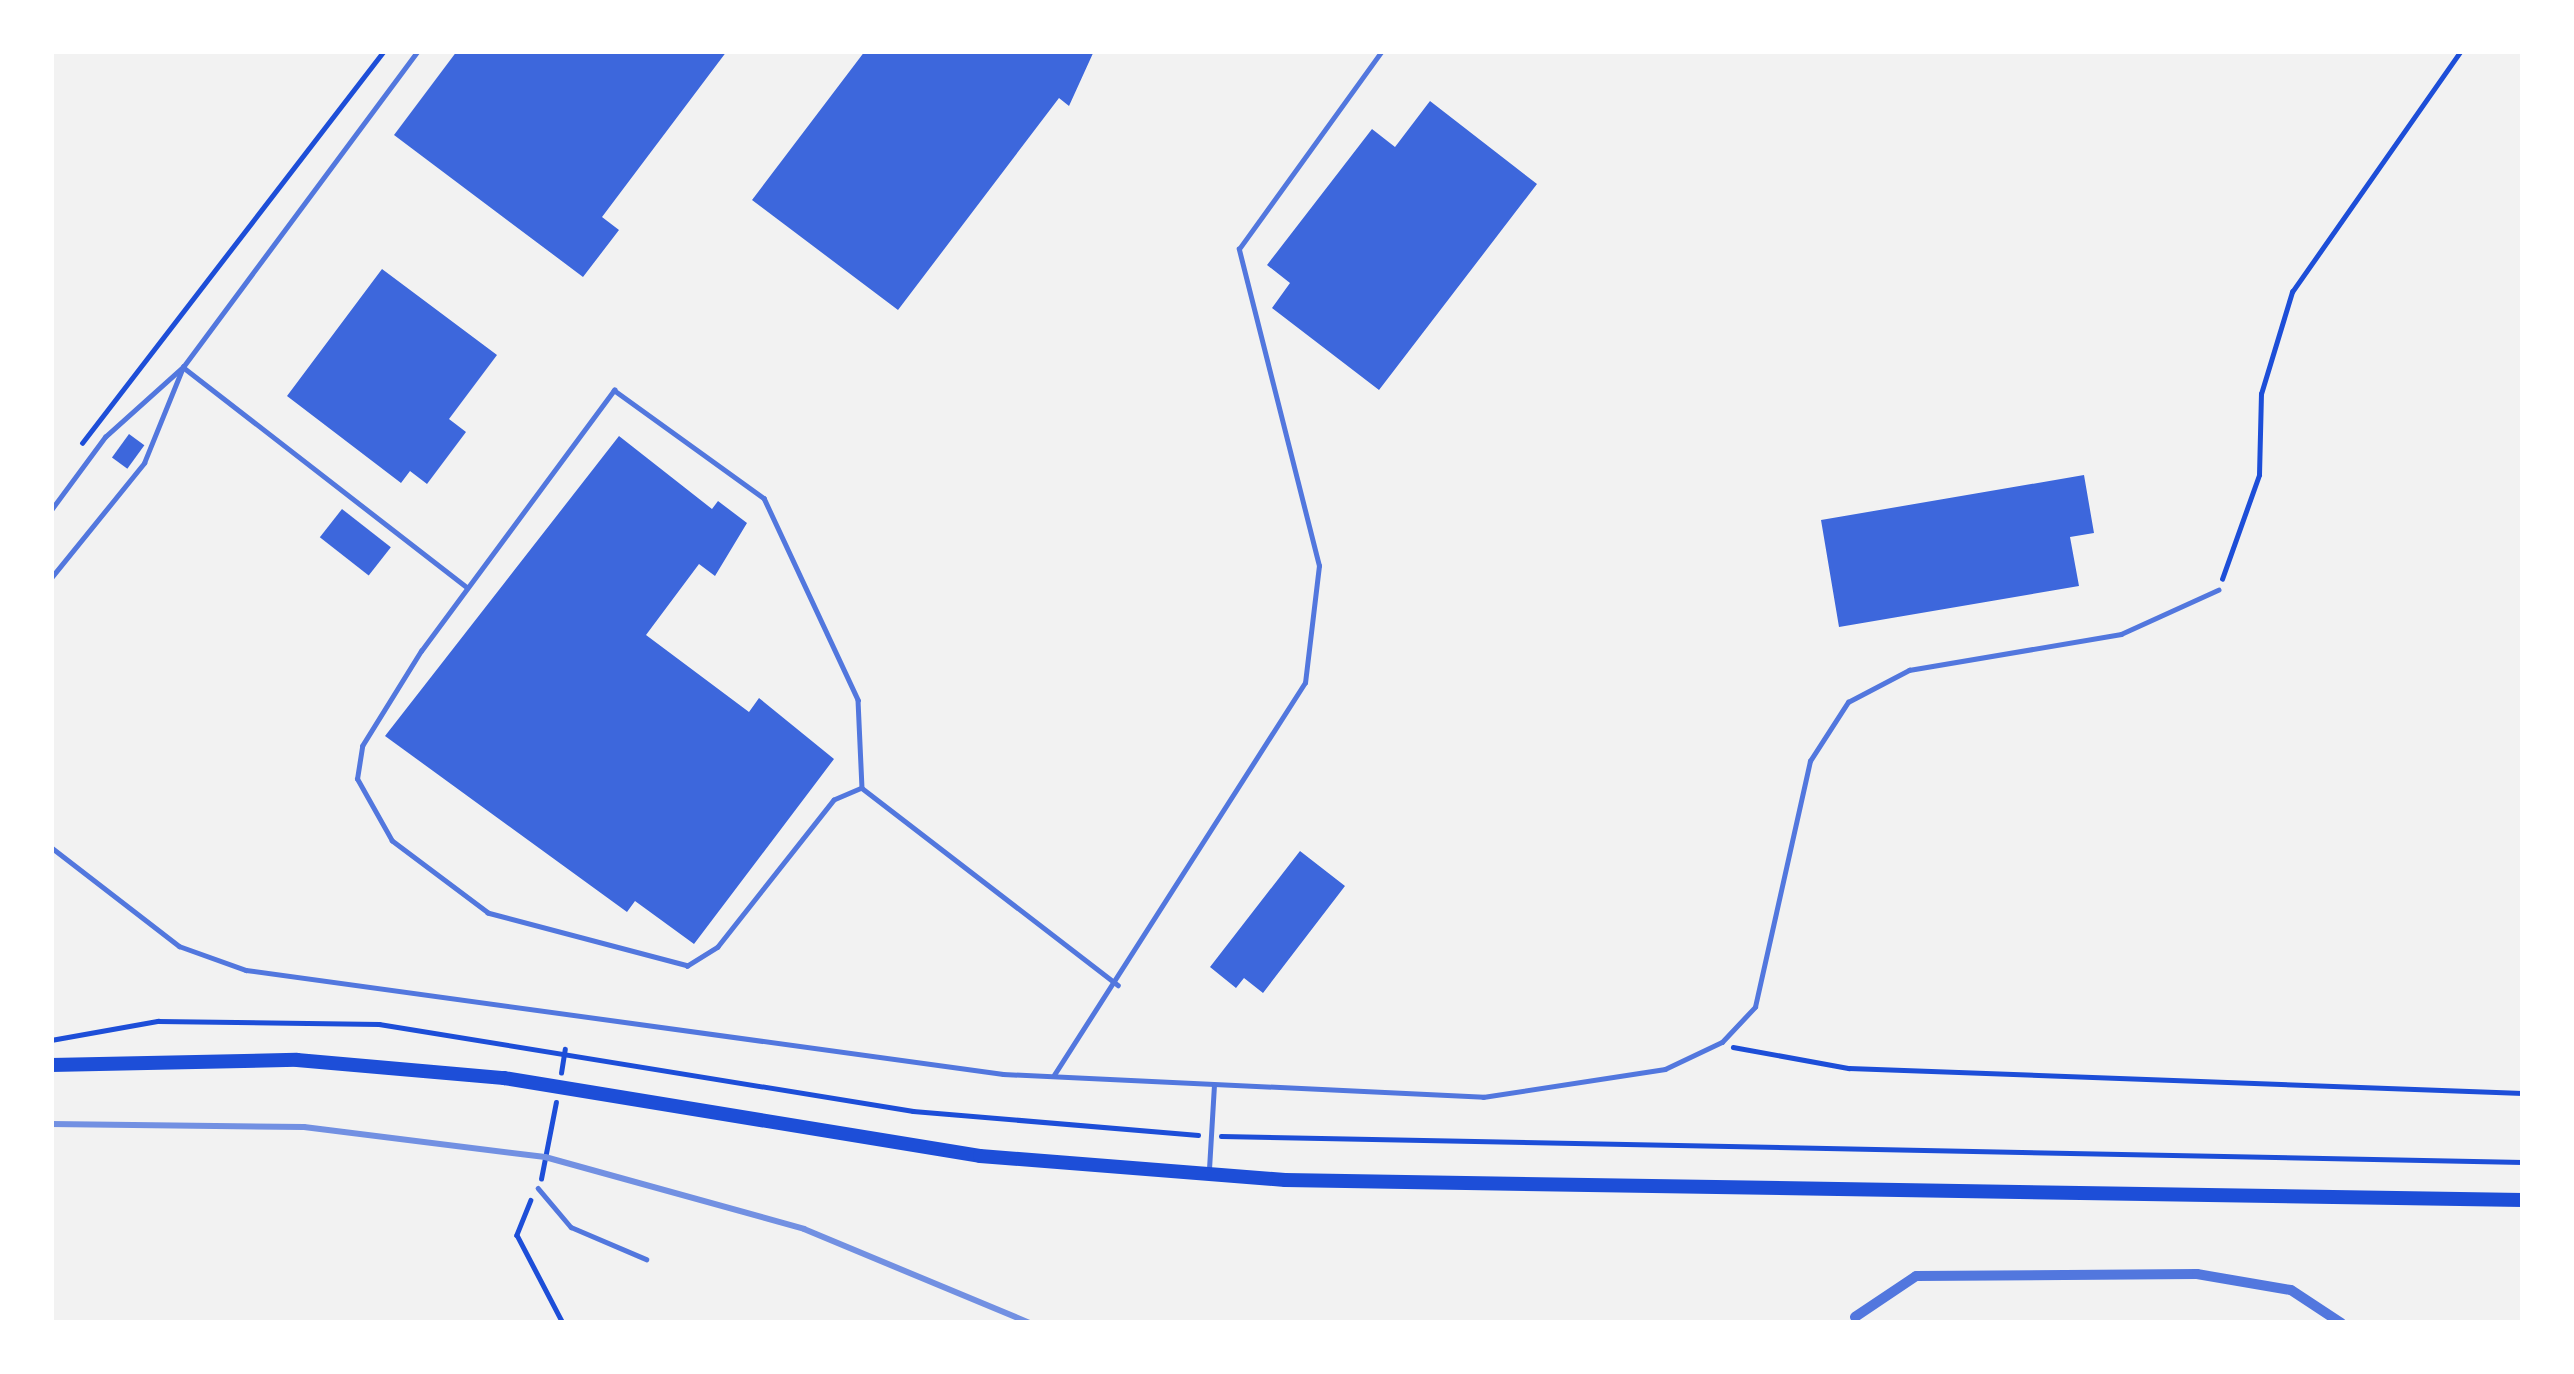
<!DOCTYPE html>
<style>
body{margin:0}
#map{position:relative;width:2574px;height:1374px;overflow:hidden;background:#f2f2f2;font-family:Mulish,sans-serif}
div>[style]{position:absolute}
.building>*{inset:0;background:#3d67dc;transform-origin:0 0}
.path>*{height:4.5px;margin:-2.25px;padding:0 2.25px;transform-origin:2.25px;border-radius:2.25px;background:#1d4ed8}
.service>*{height:4.5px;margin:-2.25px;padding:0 2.25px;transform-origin:2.25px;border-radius:2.25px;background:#5277de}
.minor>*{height:10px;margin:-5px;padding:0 5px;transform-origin:5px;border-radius:5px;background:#5277de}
.secondary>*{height:14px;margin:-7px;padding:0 7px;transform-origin:7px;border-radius:7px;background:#1d4ed8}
.rail>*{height:6px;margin:-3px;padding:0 3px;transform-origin:3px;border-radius:3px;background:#7290e2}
span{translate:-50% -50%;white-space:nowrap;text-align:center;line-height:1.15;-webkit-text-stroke:12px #fff;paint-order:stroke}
.frame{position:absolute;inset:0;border:54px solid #fff;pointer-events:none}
</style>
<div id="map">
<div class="building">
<i style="clip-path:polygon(457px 51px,727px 51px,602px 217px,619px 230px,583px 277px,394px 135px)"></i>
<i style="clip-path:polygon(865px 51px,1094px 51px,1069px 106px,1059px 98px,898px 310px,752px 200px)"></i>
<i style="clip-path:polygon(1430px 101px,1537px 184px,1379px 390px,1272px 308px,1290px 283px,1267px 265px,1372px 129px,1395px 147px)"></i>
<i style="clip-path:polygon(382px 269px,497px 355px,449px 419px,466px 432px,427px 484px,410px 471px,401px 483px,287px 396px)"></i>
<i style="left:129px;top:434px;width:19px;height:29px;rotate:36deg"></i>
<i style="clip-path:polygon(619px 436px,712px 509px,718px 501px,747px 523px,715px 576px,699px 564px,646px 635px,749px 712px,759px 698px,834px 759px,694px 944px,635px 901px,627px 912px,385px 736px)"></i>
<i style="clip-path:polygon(2084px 475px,2094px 533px,2070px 537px,2079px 586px,1839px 627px,1821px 520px)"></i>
<i style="left:342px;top:509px;width:62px;height:36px;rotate:38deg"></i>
<i style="clip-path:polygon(1300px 851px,1345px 886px,1263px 993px,1244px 978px,1236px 988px,1210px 967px)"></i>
</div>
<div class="path">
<i style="left:82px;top:443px;width:495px;rotate:-52.4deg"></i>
<i style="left:2222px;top:579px;width:110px;rotate:-70.4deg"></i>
<i style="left:2259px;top:475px;width:81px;rotate:-88.6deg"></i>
<i style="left:2261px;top:394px;width:107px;rotate:-73.1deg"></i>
<i style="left:2292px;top:292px;width:294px;rotate:-55deg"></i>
<i style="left:51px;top:1040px;width:109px;rotate:-10.1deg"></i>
<i style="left:158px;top:1021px;width:221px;rotate:0.8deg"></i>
<i style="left:379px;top:1024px;width:541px;rotate:9.25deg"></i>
<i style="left:913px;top:1111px;width:286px;rotate:4.8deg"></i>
<i style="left:1733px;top:1047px;width:118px;rotate:10.3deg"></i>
<i style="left:1849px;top:1068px;width:674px;rotate:2.12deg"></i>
<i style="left:561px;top:1073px;width:24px;rotate:-81deg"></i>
<i style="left:1221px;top:1136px;width:1302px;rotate:1.14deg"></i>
<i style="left:541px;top:1179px;width:78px;rotate:-79deg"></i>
<i style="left:531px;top:1200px;width:38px;rotate:112deg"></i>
<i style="left:517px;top:1235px;width:99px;rotate:62.4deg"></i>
</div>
<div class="service">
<i style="left:183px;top:367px;width:359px;rotate:37.8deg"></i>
<i style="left:614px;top:390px;width:185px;rotate:35.8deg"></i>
<i style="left:764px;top:498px;width:223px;rotate:65deg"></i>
<i style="left:858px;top:700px;width:88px;rotate:87.4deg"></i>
<i style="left:862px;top:788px;width:30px;rotate:157deg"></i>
<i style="left:834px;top:800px;width:187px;rotate:128.3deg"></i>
<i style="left:718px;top:947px;width:36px;rotate:148deg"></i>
<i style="left:688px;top:966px;width:207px;rotate:-165.2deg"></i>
<i style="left:488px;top:913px;width:120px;rotate:-143.1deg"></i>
<i style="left:392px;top:841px;width:71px;rotate:-119.4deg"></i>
<i style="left:357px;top:779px;width:33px;rotate:-81deg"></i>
<i style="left:362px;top:746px;width:112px;rotate:-58.2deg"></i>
<i style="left:421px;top:651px;width:325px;rotate:-53.5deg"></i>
<i style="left:51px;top:510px;width:91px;rotate:-53.5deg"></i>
<i style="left:105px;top:437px;width:105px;rotate:-41.9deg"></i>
<i style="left:183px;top:367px;width:394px;rotate:-53.4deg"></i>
<i style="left:51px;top:578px;width:148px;rotate:-51deg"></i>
<i style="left:144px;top:463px;width:104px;rotate:-67.9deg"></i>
<i style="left:862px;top:788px;width:323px;rotate:37.6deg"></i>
<i style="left:51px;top:847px;width:162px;rotate:37.7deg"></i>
<i style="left:179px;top:946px;width:71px;rotate:19.7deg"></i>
<i style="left:246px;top:970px;width:764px;rotate:7.82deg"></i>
<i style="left:1003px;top:1074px;width:481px;rotate:2.7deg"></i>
<i style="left:1483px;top:1097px;width:184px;rotate:-8.7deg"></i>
<i style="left:1665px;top:1069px;width:63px;rotate:-25.3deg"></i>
<i style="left:1722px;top:1042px;width:48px;rotate:-46.7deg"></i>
<i style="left:1755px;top:1007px;width:252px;rotate:-77.4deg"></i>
<i style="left:1810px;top:761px;width:70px;rotate:-57.2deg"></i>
<i style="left:1848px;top:702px;width:69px;rotate:-27.7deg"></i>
<i style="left:1909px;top:670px;width:215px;rotate:-9.6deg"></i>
<i style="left:2121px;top:634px;width:107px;rotate:-24.4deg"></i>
<i style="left:1054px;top:1075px;width:465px;rotate:-57.4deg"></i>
<i style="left:1305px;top:683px;width:118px;rotate:-83.2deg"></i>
<i style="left:1319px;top:566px;width:327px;rotate:-104.2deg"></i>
<i style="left:1239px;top:249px;width:244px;rotate:-54.2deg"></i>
<i style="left:1209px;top:1169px;width:83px;rotate:-86.6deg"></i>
<i style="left:538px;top:1188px;width:51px;rotate:49.8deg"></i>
<i style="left:571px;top:1227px;width:82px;rotate:23.1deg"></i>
</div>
<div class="minor">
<i style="left:1855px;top:1317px;width:73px;rotate:-33.9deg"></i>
<i style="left:1916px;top:1276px;width:281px;rotate:-0.4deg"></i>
<i style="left:2197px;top:1274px;width:95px;rotate:9.7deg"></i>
<i style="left:2291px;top:1290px;width:60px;rotate:33.4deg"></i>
</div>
<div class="secondary">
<i style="left:51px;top:1065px;width:246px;rotate:-1.2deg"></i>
<i style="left:297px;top:1060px;width:208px;rotate:5deg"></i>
<i style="left:504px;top:1078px;width:482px;rotate:9.3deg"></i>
<i style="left:980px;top:1156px;width:306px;rotate:4.5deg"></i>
<i style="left:1285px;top:1180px;width:1238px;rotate:0.93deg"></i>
</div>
<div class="rail">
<i style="left:51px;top:1124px;width:253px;rotate:0.7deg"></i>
<i style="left:304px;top:1127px;width:243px;rotate:7.1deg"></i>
<i style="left:545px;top:1157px;width:269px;rotate:15.5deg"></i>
<i style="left:804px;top:1229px;width:245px;rotate:22.6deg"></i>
</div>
<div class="frame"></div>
</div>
